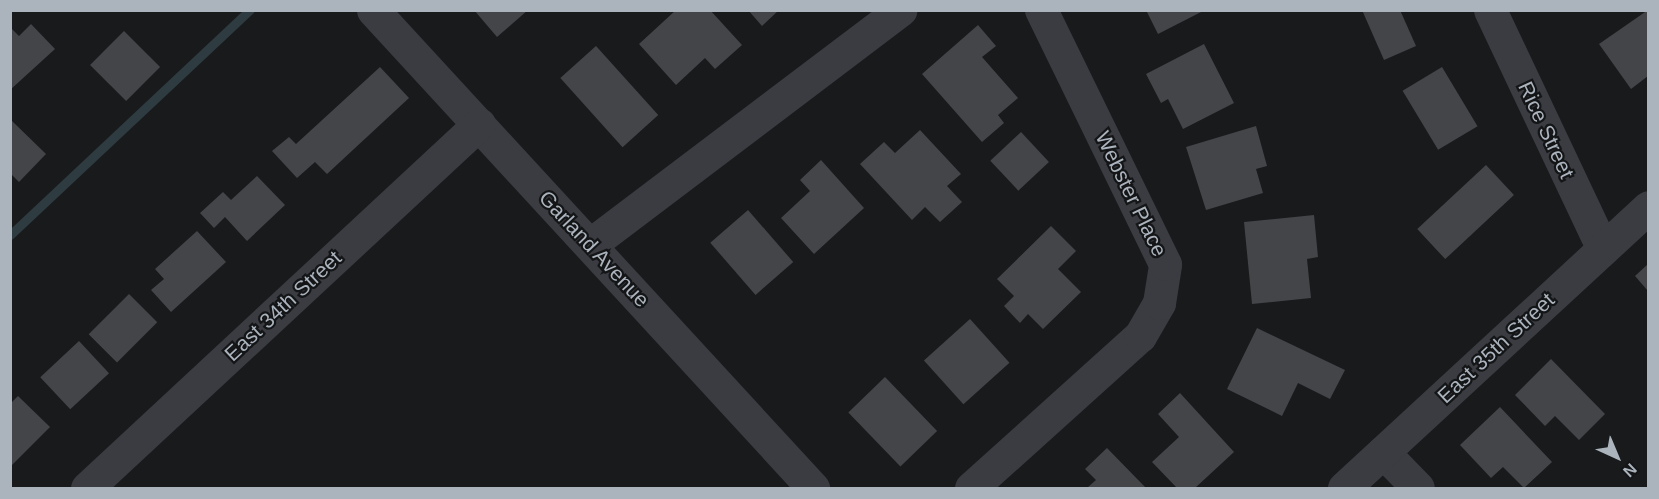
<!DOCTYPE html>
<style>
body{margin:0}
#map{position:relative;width:1659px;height:499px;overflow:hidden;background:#191a1c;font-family:Arial,sans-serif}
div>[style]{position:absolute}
.stream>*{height:9px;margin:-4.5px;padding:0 4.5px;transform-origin:4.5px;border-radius:4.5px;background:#2e3b41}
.building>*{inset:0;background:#434549;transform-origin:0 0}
.minor>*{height:33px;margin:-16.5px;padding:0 16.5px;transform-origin:16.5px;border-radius:16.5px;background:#3a3c41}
.tertiary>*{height:33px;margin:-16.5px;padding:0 16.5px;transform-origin:16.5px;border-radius:16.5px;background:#3a3c41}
span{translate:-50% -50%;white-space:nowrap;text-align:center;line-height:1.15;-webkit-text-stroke:4.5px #141517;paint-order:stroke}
.street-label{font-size:21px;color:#abb3bc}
.frame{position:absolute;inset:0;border:12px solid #abb3bc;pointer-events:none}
.north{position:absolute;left:1587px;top:427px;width:60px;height:60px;-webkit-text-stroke:4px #141517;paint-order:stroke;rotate:136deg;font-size:16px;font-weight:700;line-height:24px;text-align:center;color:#abb3bc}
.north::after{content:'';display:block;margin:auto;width:21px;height:27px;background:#abb3bc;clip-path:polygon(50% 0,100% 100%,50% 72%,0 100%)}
</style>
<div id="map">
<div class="stream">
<i style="left:10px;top:235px;width:329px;rotate:-43.2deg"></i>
</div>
<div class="building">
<i style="clip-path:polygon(474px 10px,528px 10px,497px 37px)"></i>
<i style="clip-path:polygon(676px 10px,710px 10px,742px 45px,715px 69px,705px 58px,676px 85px,639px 44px)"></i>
<i style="clip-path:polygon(748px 10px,779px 10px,762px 26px)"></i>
<i style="clip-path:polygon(1146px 10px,1205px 10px,1158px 34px)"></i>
<i style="clip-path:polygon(1362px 10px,1400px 10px,1416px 46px,1384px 60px)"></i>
<i style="clip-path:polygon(1648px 10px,1648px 76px,1631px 89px,1599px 44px)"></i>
<i style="clip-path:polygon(31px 24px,55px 49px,10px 90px,10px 27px,19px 36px)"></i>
<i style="clip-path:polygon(978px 25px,996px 46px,982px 57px,1018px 98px,998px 115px,1004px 123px,982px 142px,922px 74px)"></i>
<i style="left:124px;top:31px;width:51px;height:48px;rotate:45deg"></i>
<i style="clip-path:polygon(1204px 44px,1234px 103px,1183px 129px,1168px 99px,1161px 103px,1146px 74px)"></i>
<i style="left:596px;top:46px;width:93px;height:48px;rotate:48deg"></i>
<i style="clip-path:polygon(380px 67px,409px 98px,327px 174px,315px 162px,297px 178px,272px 151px,289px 137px,296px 144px)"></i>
<i style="left:1442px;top:67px;width:69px;height:46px;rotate:59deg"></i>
<i style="clip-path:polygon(10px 119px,46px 154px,19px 182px,10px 173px)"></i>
<i style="clip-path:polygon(1256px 126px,1267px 166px,1256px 169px,1263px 193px,1206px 210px,1186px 147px)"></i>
<i style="clip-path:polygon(920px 130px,961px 174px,947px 186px,962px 202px,940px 222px,925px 207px,912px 220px,860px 164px,884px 142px,895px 153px)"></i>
<i style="left:1021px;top:132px;width:41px;height:42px;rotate:47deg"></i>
<i style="clip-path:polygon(821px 160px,864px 208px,814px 254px,781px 218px,810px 191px,800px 180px)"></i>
<i style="left:1486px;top:165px;width:41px;height:94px;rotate:47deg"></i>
<i style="clip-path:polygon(257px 176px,285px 205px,247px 241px,225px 217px,214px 228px,200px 213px,223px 192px,231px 200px)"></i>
<i style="left:748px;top:210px;width:69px;height:50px;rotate:49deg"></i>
<i style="clip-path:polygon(1314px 215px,1318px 257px,1307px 259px,1311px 298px,1252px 304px,1244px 222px)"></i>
<i style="clip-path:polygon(1051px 226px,1076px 251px,1058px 269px,1081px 292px,1043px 329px,1028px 314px,1020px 323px,1004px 306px,1014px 296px,997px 279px)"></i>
<i style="clip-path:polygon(197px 231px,226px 262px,171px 312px,151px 290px,164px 279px,155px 269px)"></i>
<i style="clip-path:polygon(1648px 264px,1648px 291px,1635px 276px)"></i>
<i style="left:129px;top:294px;width:40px;height:57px;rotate:45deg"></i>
<i style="left:970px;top:319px;width:59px;height:62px;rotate:48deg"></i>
<i style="clip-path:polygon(1257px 328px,1345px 370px,1330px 399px,1298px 383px,1282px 416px,1227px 389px)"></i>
<i style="left:79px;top:341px;width:44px;height:53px;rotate:47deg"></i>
<i style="clip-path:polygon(1551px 359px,1605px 414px,1579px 440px,1555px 416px,1545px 426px,1515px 395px)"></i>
<i style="left:885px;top:377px;width:75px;height:51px;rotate:46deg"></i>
<i style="clip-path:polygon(1180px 393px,1234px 452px,1195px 488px,1177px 488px,1152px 462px,1179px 437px,1158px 414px)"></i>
<i style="clip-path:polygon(18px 396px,50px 427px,10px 467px,10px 404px)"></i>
<i style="clip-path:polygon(1500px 407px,1552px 462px,1524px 488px,1503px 467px,1491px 478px,1460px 445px)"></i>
<i style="clip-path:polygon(1107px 448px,1146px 488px,1087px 488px,1096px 480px,1085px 469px)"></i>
</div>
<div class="minor">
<i style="left:373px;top:10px;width:650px;rotate:47.37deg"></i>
<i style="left:1490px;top:10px;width:264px;rotate:64.7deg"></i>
<i style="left:591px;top:244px;width:388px;rotate:-37.1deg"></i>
<i style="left:1383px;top:452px;width:50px;rotate:45.8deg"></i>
<i style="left:87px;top:488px;width:535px;rotate:-42.88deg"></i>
<i style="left:971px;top:488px;width:227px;rotate:-42deg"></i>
<i style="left:1140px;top:336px;width:38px;rotate:-60deg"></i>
<i style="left:1159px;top:303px;width:39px;rotate:-81deg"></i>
<i style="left:1165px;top:264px;width:283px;rotate:-116deg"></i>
</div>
<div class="tertiary">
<i style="left:1344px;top:488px;width:414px;rotate:-42.7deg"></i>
</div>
<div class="street-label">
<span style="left:1546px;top:130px;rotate:65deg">Rice Street</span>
<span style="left:1131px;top:194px;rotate:64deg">Webster Place</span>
<span style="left:594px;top:249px;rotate:47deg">Garland Avenue</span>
<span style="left:283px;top:306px;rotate:-43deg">East 34th Street</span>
<span style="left:1496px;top:348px;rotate:-43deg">East 35th Street</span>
</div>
<div class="frame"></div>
<div class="north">N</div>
</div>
